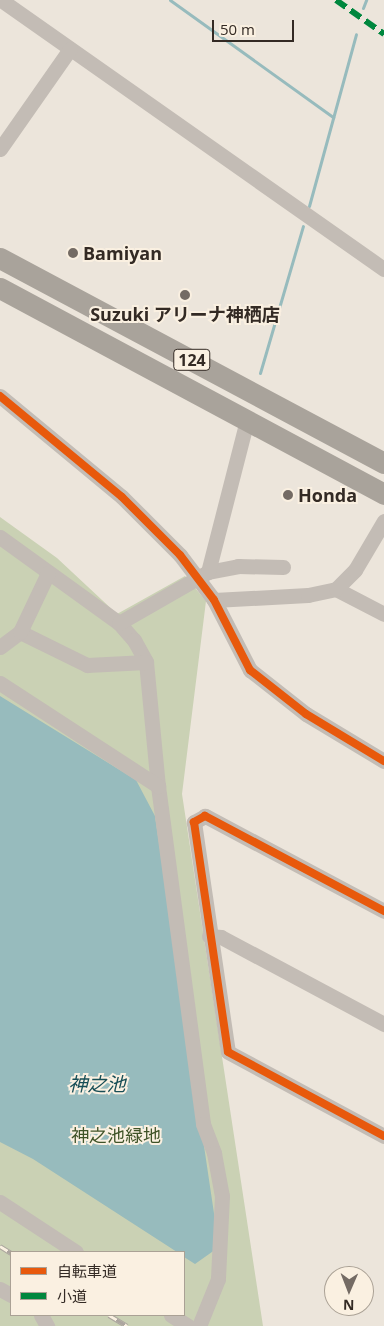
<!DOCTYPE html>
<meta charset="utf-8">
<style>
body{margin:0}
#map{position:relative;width:384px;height:1326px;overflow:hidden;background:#ece5db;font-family:"Open Sans","Noto Sans JP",sans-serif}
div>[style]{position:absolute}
.green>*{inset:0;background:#cad1b4}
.water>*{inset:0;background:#97bbbd}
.stream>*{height:3px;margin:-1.5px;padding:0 1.5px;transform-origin:1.5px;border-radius:1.5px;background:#97bbbd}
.minor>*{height:15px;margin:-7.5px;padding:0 7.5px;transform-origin:7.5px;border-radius:7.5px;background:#c3bcb5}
.highway>*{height:21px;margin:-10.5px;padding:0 10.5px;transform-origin:10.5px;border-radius:10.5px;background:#a9a39b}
.rail>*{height:5px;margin-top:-2.5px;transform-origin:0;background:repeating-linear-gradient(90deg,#faf0e1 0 9px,#aca59f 0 18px);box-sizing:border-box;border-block:1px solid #aca59f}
.quiet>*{height:6px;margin-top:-3px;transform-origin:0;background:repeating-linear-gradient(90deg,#00873e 0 12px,transparent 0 18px)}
.cycleway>*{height:8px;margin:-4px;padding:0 4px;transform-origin:4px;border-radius:4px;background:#e8590c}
.dots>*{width:14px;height:14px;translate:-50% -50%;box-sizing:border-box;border:2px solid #faf0e1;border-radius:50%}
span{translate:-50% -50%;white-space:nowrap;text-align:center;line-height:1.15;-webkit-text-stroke:4px #faf0e1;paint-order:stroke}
.shield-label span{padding:1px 4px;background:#faf0e1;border:1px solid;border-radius:4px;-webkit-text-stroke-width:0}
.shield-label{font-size:16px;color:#332a24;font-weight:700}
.poi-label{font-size:18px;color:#332a24;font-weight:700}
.left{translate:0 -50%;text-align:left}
.park-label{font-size:18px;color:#3f5327}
.water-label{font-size:19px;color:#184e56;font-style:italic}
.legend{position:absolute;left:10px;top:1251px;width:175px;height:65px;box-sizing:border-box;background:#faf0e1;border:1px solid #aaa195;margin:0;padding:6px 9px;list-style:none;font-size:15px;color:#332a24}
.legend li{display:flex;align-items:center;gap:10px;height:25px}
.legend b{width:25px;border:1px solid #aaa195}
.north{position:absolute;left:324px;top:1266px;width:50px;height:50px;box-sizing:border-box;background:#faf0e1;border:1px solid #aaa195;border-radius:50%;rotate:181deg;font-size:14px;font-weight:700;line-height:20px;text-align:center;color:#332a24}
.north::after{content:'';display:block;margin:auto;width:18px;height:22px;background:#746b64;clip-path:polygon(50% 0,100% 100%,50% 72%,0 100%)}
.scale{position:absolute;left:212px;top:20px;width:82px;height:22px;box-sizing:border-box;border:2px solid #332a24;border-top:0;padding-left:6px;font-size:15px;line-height:18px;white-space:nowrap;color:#332a24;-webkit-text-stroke:4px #faf0e1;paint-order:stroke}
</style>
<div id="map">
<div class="green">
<i style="clip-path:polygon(evenodd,0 517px,57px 558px,117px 614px,185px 576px,206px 601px,182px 794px,263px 1326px,0 1326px,0 517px,11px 1252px,184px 1252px,184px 1315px,11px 1315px,11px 1252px)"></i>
</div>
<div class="water">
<i style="clip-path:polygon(0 696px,136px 780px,155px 816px,219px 1247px,195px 1264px,184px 1257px,184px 1252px,177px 1252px,33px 1159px,0 1142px)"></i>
</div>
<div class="stream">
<i style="left:170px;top:0;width:201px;rotate:35.7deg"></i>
<i style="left:363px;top:8px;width:9px;rotate:-69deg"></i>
<i style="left:309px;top:206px;width:178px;rotate:-74.7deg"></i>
<i style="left:260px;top:373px;width:153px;rotate:-73.7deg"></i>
</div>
<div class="minor">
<i style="left:1px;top:0;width:468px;rotate:35.1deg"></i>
<i style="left:0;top:149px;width:122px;rotate:-55deg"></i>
<i style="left:0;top:396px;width:158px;rotate:39.6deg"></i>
<i style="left:122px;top:497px;width:82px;rotate:45deg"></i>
<i style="left:180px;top:555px;width:56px;rotate:52.9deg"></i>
<i style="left:214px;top:600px;width:79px;rotate:62.8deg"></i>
<i style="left:250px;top:670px;width:71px;rotate:38.2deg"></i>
<i style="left:306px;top:714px;width:91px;rotate:31.1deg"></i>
<i style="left:0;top:537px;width:147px;rotate:35.9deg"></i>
<i style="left:119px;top:623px;width:23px;rotate:49deg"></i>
<i style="left:134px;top:640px;width:25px;rotate:61deg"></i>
<i style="left:146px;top:662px;width:125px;rotate:84.5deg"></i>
<i style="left:158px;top:786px;width:341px;rotate:82.4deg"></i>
<i style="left:203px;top:1124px;width:31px;rotate:69deg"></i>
<i style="left:214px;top:1153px;width:44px;rotate:79.5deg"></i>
<i style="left:222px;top:1196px;width:83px;rotate:92.8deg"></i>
<i style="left:218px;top:1279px;width:51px;rotate:112deg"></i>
<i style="left:208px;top:572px;width:31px;rotate:-11deg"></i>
<i style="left:238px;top:566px;width:45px;rotate:1.3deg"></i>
<i style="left:336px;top:589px;width:54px;rotate:27.5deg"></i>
<i style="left:214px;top:600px;width:94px;rotate:-3deg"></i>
<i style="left:308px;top:595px;width:29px;rotate:-12deg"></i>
<i style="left:336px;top:589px;width:27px;rotate:-45deg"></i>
<i style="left:355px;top:570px;width:57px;rotate:-59.4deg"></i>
<i style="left:119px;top:623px;width:103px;rotate:-29.8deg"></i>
<i style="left:208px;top:572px;width:157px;rotate:-75.6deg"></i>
<i style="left:20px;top:632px;width:75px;rotate:26.2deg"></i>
<i style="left:87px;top:665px;width:59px;rotate:-2.9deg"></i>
<i style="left:0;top:647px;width:25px;rotate:-37deg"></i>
<i style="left:20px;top:632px;width:65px;rotate:-64.6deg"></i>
<i style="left:0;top:683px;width:189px;rotate:33.1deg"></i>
<i style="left:384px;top:911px;width:203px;rotate:-152deg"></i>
<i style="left:205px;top:816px;width:13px;rotate:151deg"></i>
<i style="left:194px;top:822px;width:232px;rotate:81.6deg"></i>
<i style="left:228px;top:1052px;width:177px;rotate:28.3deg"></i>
<i style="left:209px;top:936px;width:12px;rotate:5deg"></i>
<i style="left:221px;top:937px;width:185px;rotate:28.1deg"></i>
<i style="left:0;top:1202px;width:91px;rotate:33.3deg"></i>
<i style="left:0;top:1289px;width:13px;rotate:29deg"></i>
<i style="left:41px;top:1315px;width:13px;rotate:61deg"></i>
<i style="left:171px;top:1315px;width:20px;rotate:33deg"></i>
</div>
<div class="highway">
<i style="left:0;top:258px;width:435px;rotate:28.1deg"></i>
<i style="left:0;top:288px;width:436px;rotate:28.2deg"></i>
</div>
<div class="rail">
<i style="left:0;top:1246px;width:13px;rotate:32deg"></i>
<i style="left:109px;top:1315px;width:21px;rotate:31deg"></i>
</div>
<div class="quiet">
<i style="left:336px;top:0;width:59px;rotate:35.3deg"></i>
</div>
<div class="cycleway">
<i style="left:0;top:396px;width:158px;rotate:39.6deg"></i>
<i style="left:122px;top:497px;width:82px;rotate:45deg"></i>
<i style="left:180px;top:555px;width:56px;rotate:52.9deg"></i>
<i style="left:214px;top:600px;width:79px;rotate:62.8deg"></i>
<i style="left:250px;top:670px;width:71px;rotate:38.2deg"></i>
<i style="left:306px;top:714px;width:91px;rotate:31.1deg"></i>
<i style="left:384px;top:911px;width:203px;rotate:-152deg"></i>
<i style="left:205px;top:816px;width:13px;rotate:151deg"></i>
<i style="left:194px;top:822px;width:232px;rotate:81.6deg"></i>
<i style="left:228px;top:1052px;width:177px;rotate:28.3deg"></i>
</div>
<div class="dots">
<i style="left:73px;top:253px;background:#746b64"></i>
<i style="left:185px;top:295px;background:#746b64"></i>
<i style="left:288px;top:495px;background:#746b64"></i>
</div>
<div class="shield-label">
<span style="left:192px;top:360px">124</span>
</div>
<div class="poi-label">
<span class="left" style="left:83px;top:253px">Bamiyan</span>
<span style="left:185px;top:314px">Suzuki アリーナ神栖店</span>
<span class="left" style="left:298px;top:495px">Honda</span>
</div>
<div class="park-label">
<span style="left:116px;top:1135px">神之池緑地</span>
</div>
<div class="water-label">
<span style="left:97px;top:1085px">神之池</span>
</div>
<ul class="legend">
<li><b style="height:6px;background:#e8590c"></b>自転車道</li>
<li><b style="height:6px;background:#00873e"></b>小道</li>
</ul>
<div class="north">N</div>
<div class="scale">50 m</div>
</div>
